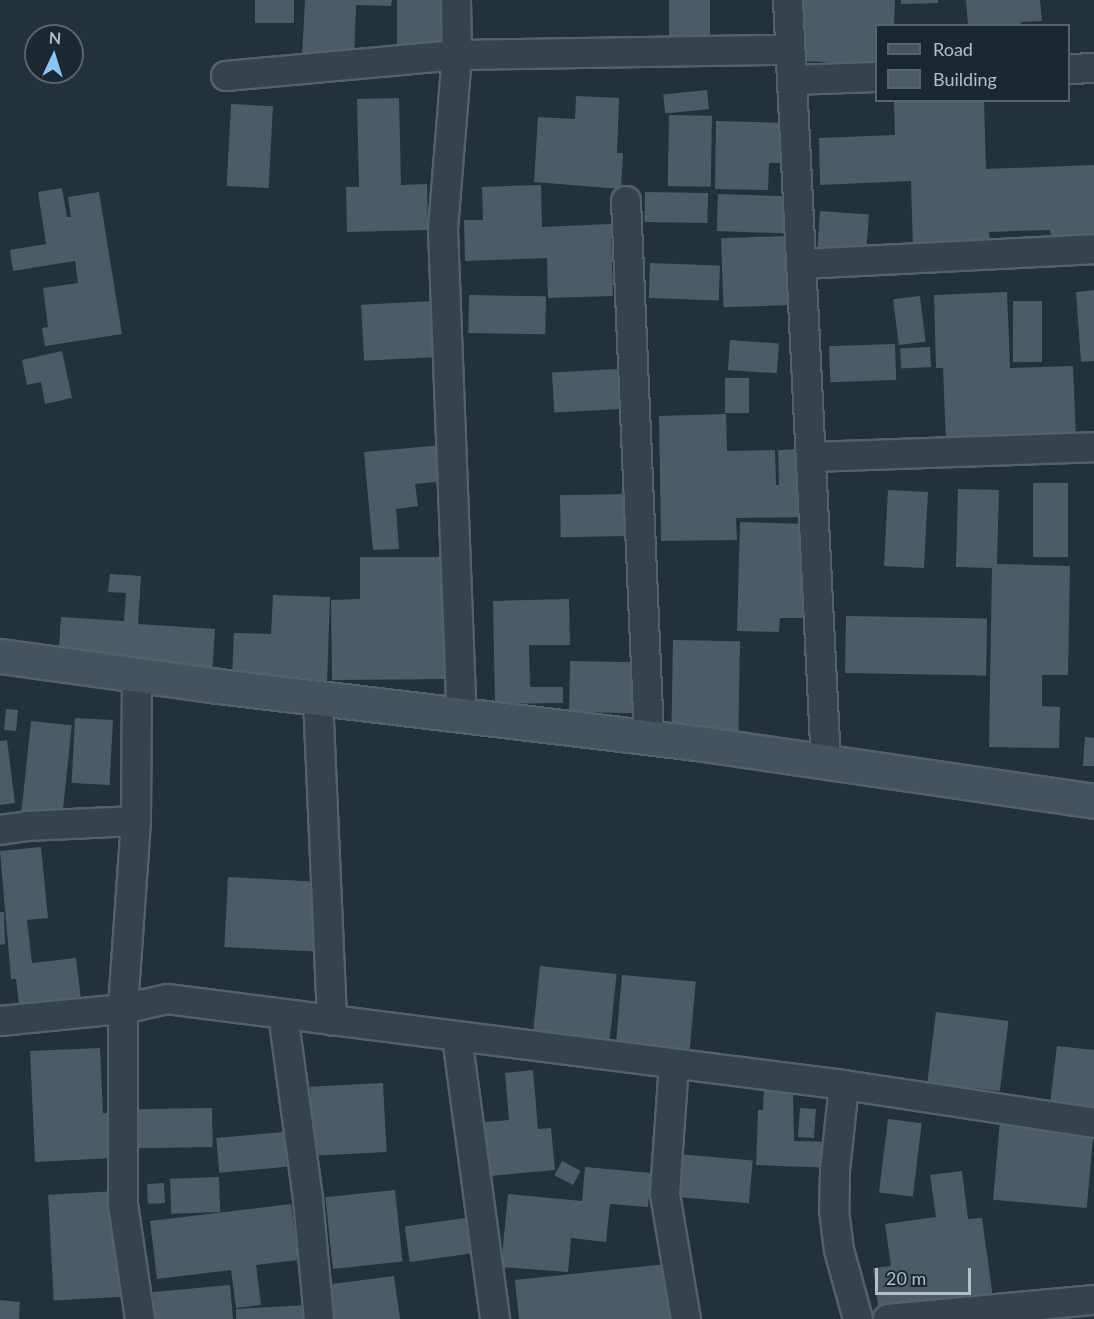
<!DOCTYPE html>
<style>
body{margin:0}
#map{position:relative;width:1094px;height:1319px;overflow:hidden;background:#23313b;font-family:Lato,sans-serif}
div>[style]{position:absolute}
.building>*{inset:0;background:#4c5c67;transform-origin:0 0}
.roads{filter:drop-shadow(2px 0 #55616a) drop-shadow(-2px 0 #55616a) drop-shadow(0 2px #55616a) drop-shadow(0 -2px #55616a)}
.street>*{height:28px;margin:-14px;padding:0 14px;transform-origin:14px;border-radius:14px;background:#37434c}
.secondary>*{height:33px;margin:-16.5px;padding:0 16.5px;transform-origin:16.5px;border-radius:16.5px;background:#45535f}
span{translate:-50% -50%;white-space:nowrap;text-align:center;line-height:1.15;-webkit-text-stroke:4.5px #1c2831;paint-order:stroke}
.legend{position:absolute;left:875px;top:24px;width:195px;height:78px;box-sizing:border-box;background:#1c2831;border:2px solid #58646d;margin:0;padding:8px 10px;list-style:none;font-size:18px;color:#b3bec7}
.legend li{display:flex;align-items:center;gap:12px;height:30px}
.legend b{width:30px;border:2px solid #58646d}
.north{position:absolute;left:24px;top:24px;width:60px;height:60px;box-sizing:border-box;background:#1c2831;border:2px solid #58646d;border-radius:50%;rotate:4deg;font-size:16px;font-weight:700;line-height:24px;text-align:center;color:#b3bec7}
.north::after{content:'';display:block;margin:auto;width:21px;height:27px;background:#8ac3f5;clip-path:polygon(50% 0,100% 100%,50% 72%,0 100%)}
.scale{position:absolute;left:875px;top:1268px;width:96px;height:27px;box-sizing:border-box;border:3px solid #b3bec7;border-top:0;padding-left:8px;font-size:18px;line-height:21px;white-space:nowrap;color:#b3bec7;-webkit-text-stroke:4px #1c2831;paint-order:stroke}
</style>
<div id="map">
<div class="building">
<i style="left:255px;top:0;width:39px;height:23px"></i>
<i style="clip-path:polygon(305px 0,392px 0,391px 6px,356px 5px,354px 59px,302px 57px)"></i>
<i style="left:397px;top:0;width:51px;height:47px"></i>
<i style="left:669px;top:0;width:41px;height:49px"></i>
<i style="clip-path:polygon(801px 0,895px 0,894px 26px,876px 26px,876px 64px,799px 61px)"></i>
<i style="clip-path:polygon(901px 0,938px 0,938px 3px,901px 4px)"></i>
<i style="clip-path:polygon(966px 0,1040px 0,1042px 21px,1021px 22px,1022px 26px,968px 26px)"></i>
<i style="left:707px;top:90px;width:19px;height:44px;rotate:84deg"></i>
<i style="clip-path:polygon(576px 96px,619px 98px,617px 153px,623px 153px,621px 189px,534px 182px,538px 117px,575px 119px)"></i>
<i style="clip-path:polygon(399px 98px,401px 185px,427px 184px,428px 230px,347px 232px,346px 187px,359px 187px,357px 99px)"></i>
<i style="clip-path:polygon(894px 100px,984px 100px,986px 169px,1094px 165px,1094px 235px,1051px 236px,1050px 230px,989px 232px,990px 247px,913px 249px,911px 181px,820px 185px,819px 138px,895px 135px)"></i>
<i style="left:231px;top:104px;width:42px;height:82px;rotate:3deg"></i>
<i style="left:669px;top:115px;width:43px;height:71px;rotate:1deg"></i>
<i style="clip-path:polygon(716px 121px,788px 123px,787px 163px,769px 163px,768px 190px,715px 189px)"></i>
<i style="clip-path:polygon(541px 185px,542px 227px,611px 224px,613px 296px,548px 298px,547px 258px,465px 261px,464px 220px,483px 220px,482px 187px)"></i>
<i style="clip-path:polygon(62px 188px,67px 217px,71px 217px,68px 197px,99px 192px,122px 334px,45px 346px,42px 328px,48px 327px,43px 288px,78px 283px,75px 261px,13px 271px,10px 250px,46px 244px,38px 192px)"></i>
<i style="left:645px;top:192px;width:63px;height:30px;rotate:1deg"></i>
<i style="left:718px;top:194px;width:75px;height:37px;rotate:2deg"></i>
<i style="left:820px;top:211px;width:49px;height:38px;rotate:4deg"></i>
<i style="left:788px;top:236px;width:69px;height:67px;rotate:88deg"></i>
<i style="left:650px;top:263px;width:70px;height:35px;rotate:2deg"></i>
<i style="clip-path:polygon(1094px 290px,1094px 361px,1081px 362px,1076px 292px)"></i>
<i style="clip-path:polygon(1007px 292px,1010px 368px,1073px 366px,1076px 439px,946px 441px,943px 368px,936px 368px,934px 295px)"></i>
<i style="left:469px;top:295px;width:77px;height:38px;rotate:1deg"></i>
<i style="left:920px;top:296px;width:46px;height:27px;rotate:83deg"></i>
<i style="left:435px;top:301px;width:56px;height:74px;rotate:87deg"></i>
<i style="left:1013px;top:301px;width:29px;height:61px"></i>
<i style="left:730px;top:340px;width:49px;height:30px;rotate:4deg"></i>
<i style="left:895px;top:344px;width:36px;height:66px;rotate:88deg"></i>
<i style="left:930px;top:347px;width:20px;height:30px;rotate:87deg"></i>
<i style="clip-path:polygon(62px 351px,72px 398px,45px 404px,41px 382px,27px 385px,22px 360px)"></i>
<i style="left:618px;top:369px;width:40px;height:66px;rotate:87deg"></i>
<i style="left:725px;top:378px;width:24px;height:35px"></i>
<i style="clip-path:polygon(726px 414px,727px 451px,775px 450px,776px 485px,779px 485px,778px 450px,802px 449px,804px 483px,797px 484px,808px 484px,809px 517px,736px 518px,737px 540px,661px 541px,659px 416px)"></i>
<i style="clip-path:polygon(443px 445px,447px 481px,415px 484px,418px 506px,396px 509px,399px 549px,373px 550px,364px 452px)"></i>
<i style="left:1033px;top:483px;width:35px;height:74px"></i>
<i style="clip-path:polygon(958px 489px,999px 490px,997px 564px,1070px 566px,1068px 675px,1042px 675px,1042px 706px,1060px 707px,1059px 748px,989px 747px,992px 568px,956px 567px)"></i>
<i style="left:888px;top:490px;width:40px;height:76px;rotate:3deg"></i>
<i style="left:628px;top:494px;width:42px;height:68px;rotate:89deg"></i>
<i style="clip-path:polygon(740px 522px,810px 524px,809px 618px,780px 618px,779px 632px,737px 631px)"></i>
<i style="clip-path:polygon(360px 557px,451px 557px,454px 679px,332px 680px,331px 600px,360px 599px)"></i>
<i style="clip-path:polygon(110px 574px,141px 576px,138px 624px,215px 629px,212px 676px,58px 662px,61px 617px,124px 621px,126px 593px,108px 592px)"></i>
<i style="clip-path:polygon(273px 595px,330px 597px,327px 683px,232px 679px,234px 633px,271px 634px)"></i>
<i style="clip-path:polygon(569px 599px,570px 645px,529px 645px,530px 687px,563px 687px,563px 703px,495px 704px,493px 601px)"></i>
<i style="left:846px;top:616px;width:141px;height:57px;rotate:1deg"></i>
<i style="left:673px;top:640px;width:67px;height:94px;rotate:1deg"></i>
<i style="left:570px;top:661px;width:68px;height:51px;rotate:1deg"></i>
<i style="left:6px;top:709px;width:12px;height:21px;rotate:5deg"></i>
<i style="left:75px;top:718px;width:38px;height:65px;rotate:3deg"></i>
<i style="left:31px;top:721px;width:41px;height:91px;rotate:6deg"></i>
<i style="clip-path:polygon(1085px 737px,1094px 738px,1094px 766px,1083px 766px)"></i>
<i style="clip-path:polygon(7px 740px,15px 803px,0 805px,0 741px)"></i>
<i style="clip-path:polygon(41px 847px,48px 918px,27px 920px,32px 963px,76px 958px,82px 1008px,20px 1014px,16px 979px,11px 979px,0 851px)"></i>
<i style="left:228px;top:877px;width:90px;height:70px;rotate:3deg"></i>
<i style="clip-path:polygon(0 912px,4px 912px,5px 944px,0 945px)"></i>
<i style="left:540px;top:966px;width:77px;height:73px;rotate:6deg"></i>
<i style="left:622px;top:975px;width:74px;height:74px;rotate:5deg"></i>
<i style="left:936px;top:1012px;width:73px;height:71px;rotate:7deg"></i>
<i style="clip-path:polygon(1057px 1046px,1094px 1050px,1094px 1117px,1049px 1112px)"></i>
<i style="clip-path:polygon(100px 1048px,103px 1113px,112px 1113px,114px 1158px,35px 1162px,30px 1051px)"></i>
<i style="clip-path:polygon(533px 1070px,538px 1129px,551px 1128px,555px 1170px,490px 1176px,485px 1122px,509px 1120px,505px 1073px)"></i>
<i style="left:383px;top:1083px;width:69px;height:73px;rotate:87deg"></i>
<i style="clip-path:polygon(764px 1088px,793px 1089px,794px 1141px,834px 1142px,833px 1168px,756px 1165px,758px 1110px,763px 1110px)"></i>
<i style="left:212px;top:1108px;width:39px;height:77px;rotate:89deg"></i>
<i style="left:800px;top:1108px;width:16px;height:29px;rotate:4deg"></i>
<i style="left:888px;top:1119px;width:34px;height:74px;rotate:7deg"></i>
<i style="left:1000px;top:1121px;width:94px;height:79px;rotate:5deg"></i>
<i style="left:284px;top:1132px;width:35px;height:68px;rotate:85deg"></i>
<i style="left:679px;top:1154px;width:74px;height:43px;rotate:5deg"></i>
<i style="left:562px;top:1161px;width:21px;height:16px;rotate:28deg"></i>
<i style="clip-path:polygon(585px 1167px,651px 1173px,648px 1207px,610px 1204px,606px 1242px,571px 1238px,568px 1272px,501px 1267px,508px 1194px,582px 1201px)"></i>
<i style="clip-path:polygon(962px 1171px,968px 1219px,982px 1218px,993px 1298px,879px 1312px,873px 1268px,891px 1266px,885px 1224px,936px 1217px,930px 1175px)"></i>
<i style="left:219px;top:1177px;width:35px;height:49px;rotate:88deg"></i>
<i style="left:164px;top:1183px;width:20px;height:17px;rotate:87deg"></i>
<i style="left:395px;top:1190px;width:72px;height:70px;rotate:84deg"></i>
<i style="left:118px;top:1191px;width:106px;height:70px;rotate:87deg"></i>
<i style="clip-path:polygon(291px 1204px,298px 1260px,256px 1265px,261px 1305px,236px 1308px,231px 1270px,157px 1279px,150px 1221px)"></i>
<i style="left:479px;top:1216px;width:36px;height:75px;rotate:82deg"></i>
<i style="clip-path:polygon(666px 1264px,672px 1319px,519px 1319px,515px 1280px)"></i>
<i style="clip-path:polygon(394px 1276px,400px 1319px,329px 1319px,324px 1285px)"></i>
<i style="clip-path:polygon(230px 1285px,233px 1319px,155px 1319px,153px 1292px)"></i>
<i style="clip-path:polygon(0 1300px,20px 1302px,19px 1319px,0 1319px)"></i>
<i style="clip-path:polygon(307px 1305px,308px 1319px,236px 1319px,236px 1309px)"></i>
</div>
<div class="roads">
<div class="street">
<i style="left:456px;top:0;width:55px;rotate:89deg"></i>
<i style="left:457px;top:55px;width:176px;rotate:94.6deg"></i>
<i style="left:443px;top:230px;width:485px;rotate:87.8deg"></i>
<i style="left:788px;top:0;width:763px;rotate:87.15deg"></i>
<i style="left:1068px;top:69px;width:26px;rotate:-2deg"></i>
<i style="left:226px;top:76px;width:232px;rotate:-5.2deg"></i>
<i style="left:457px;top:55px;width:333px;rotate:-0.9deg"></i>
<i style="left:792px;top:80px;width:84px;rotate:-2deg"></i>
<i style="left:626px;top:201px;width:536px;rotate:87.54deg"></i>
<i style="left:801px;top:264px;width:293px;rotate:-2.9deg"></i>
<i style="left:811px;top:457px;width:283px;rotate:-2deg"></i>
<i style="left:137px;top:675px;width:146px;rotate:90.4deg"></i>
<i style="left:136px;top:821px;width:188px;rotate:94deg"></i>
<i style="left:123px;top:1009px;width:195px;rotate:90deg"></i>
<i style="left:123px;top:1204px;width:116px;rotate:81.6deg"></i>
<i style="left:318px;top:698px;width:323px;rotate:87.5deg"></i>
<i style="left:0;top:830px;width:27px;rotate:-8deg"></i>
<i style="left:27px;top:826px;width:109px;rotate:-2.6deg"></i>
<i style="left:283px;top:1014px;width:188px;rotate:82.3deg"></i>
<i style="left:308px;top:1200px;width:120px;rotate:84.7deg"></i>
<i style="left:0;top:1021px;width:124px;rotate:-5.6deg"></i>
<i style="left:123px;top:1009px;width:45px;rotate:-12.8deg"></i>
<i style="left:167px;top:999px;width:682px;rotate:7.24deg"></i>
<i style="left:844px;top:1085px;width:253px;rotate:8.6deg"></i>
<i style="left:457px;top:1037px;width:285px;rotate:82.3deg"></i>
<i style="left:674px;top:1064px;width:130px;rotate:94deg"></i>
<i style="left:665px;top:1194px;width:127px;rotate:80.5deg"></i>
<i style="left:844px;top:1085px;width:86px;rotate:96deg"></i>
<i style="left:835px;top:1171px;width:39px;rotate:91deg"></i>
<i style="left:834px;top:1210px;width:40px;rotate:82.9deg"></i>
<i style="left:839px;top:1250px;width:72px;rotate:74.6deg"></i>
<i style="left:888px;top:1319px;width:207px;rotate:-5.3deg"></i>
</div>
<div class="secondary">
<i style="left:0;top:656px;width:220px;rotate:7.8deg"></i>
<i style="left:218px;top:686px;width:489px;rotate:6.8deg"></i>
<i style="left:704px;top:744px;width:394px;rotate:8.3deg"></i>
</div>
</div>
<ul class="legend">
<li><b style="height:8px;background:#45535f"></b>Road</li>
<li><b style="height:16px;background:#4c5c67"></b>Building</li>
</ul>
<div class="north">N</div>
<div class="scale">20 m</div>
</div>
